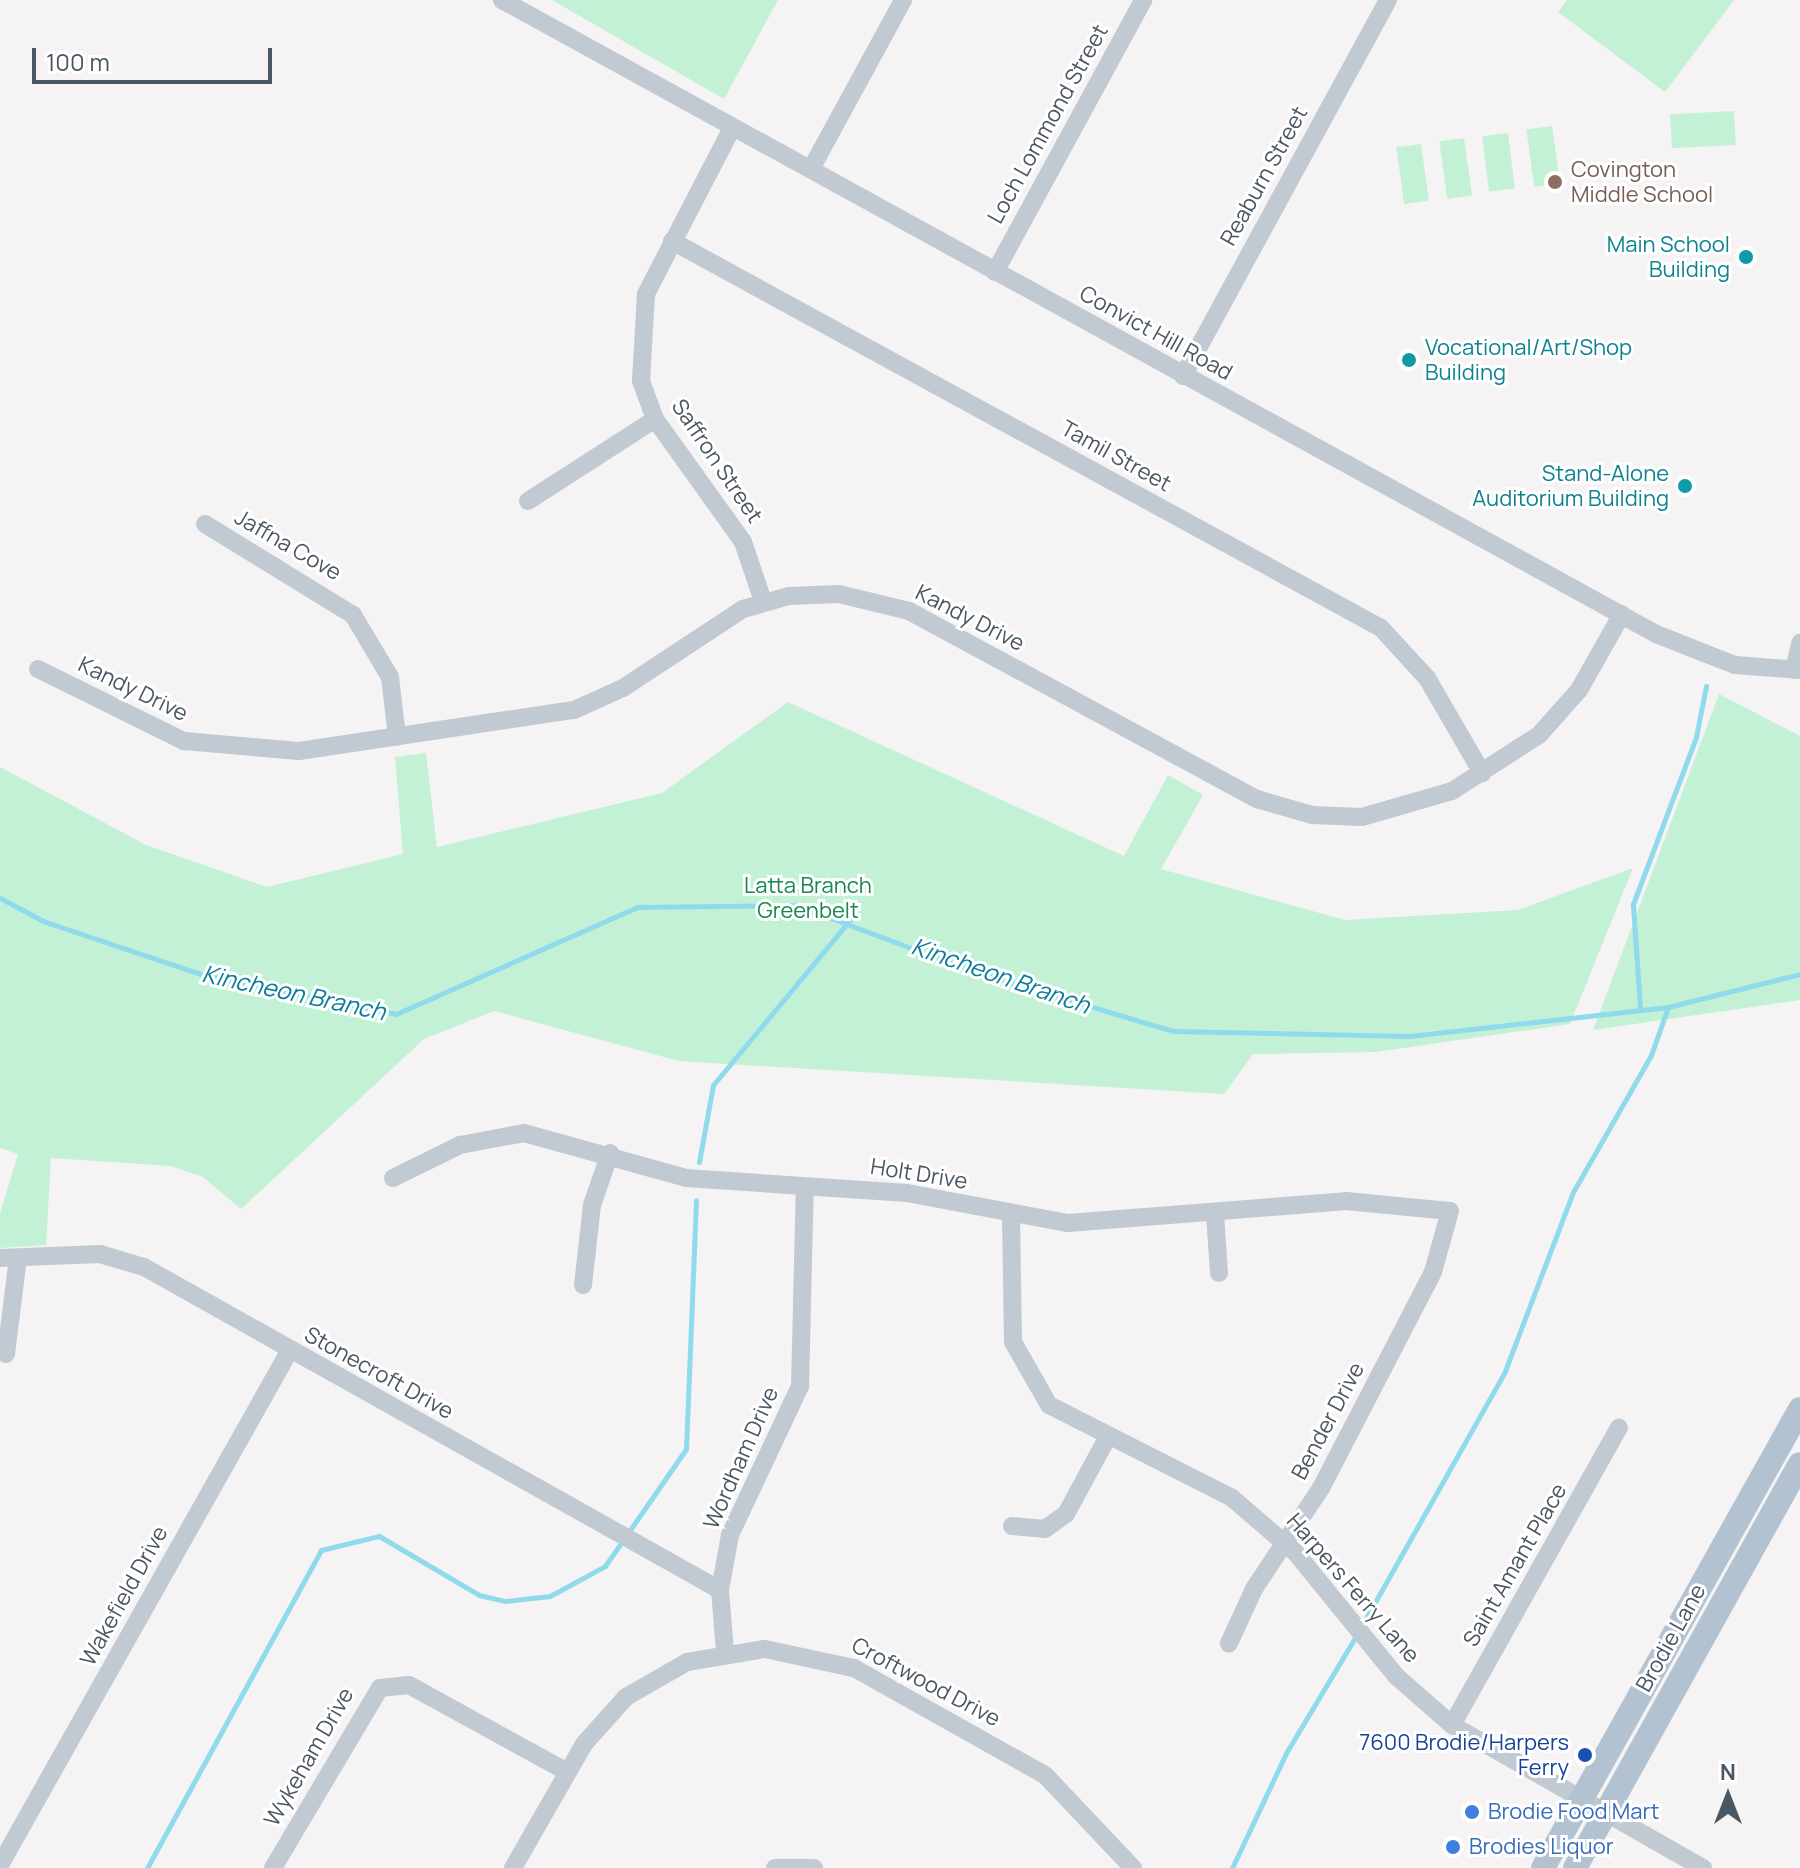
<!DOCTYPE html>
<style>
body{margin:0}
#map{position:relative;width:1800px;height:1868px;overflow:hidden;background:#f5f3f3;font-family:Manrope,sans-serif}
div>[style]{position:absolute}
.green>*{inset:0;background:#c3f1d5;transform-origin:0 0}
.stream>*{height:5px;margin:-2.5px;padding:0 2.5px;transform-origin:2.5px;border-radius:2.5px;background:#90daee}
.minor>*{height:18px;margin:-9px;padding:0 9px;transform-origin:9px;border-radius:9px;background:#c1cad2}
.major>*{height:24px;margin:-12px;padding:0 12px;transform-origin:12px;border-radius:12px;background:#b3c2d1}
.dots>*{width:22px;height:22px;translate:-50% -50%;box-sizing:border-box;border:4px solid #fff;border-radius:50%}
span{translate:-50% -50%;white-space:nowrap;text-align:center;line-height:1.15;-webkit-text-stroke:6px #fff;paint-order:stroke}
.street-label{font-size:22px;color:#4a5661}
.education-label{font-size:22px;color:#785e54}
.left{translate:0 -50%;text-align:left}
.culture-label{font-size:22px;color:#0d838f}
.right{translate:-100% -50%;text-align:right}
.park-label{font-size:22px;color:#17864f}
.transit-label{font-size:22px;color:#164399}
.shop-label{font-size:22px;color:#366cbe}
.water-label{font-size:24px;color:#0c7c9b;font-style:italic}
.north{position:absolute;left:1688px;top:1756px;width:80px;height:80px;-webkit-text-stroke:6px #fff;paint-order:stroke;rotate:0deg;font-size:22px;font-weight:700;line-height:32px;text-align:center;color:#4a5661}
.north::after{content:'';display:block;margin:auto;width:28px;height:36px;background:#4a5661;clip-path:polygon(50% 0,100% 100%,50% 72%,0 100%)}
.scale{position:absolute;left:32px;top:48px;width:240px;height:36px;box-sizing:border-box;border:4px solid #4a5661;border-top:0;padding-left:10px;font-size:24px;line-height:28px;white-space:nowrap;color:#4a5661;-webkit-text-stroke:6px #fff;paint-order:stroke}
</style>
<div id="map">
<div class="green">
<i style="clip-path:polygon(552px 0,778px 0,724px 99px)"></i>
<i style="clip-path:polygon(1567px 0,1734px 0,1665px 92px,1558px 12px)"></i>
<i style="left:1734px;top:111px;width:34px;height:64px;rotate:87deg"></i>
<i style="left:1552px;top:126px;width:58px;height:26px;rotate:82deg"></i>
<i style="left:1508px;top:133px;width:56px;height:26px;rotate:83deg"></i>
<i style="left:1464px;top:138px;width:58px;height:25px;rotate:82deg"></i>
<i style="left:1421px;top:144px;width:57px;height:25px;rotate:82deg"></i>
<i style="clip-path:polygon(1719px 694px,1800px 736px,1800px 1000px,1593px 1030px)"></i>
<i style="clip-path:polygon(788px 702px,1124px 856px,1168px 775px,1203px 795px,1161px 869px,1345px 920px,1518px 910px,1633px 868px,1570px 1024px,1376px 1052px,1253px 1054px,1224px 1094px,679px 1061px,494px 1011px,424px 1039px,241px 1209px,203px 1177px,171px 1166px,51px 1158px,46px 1245px,0 1248px,0 1214px,18px 1154px,0 1148px,0 767px,146px 845px,267px 887px,403px 854px,395px 757px,426px 753px,437px 847px,662px 793px)"></i>
</div>
<div class="stream">
<i style="left:0;top:898px;width:49px;rotate:28.1deg"></i>
<i style="left:43px;top:921px;width:169px;rotate:18.6deg"></i>
<i style="left:203px;top:975px;width:197px;rotate:11.4deg"></i>
<i style="left:396px;top:1014px;width:264px;rotate:-23.9deg"></i>
<i style="left:637px;top:907px;width:159px;rotate:-0.7deg"></i>
<i style="left:796px;top:905px;width:197px;rotate:20.5deg"></i>
<i style="left:981px;top:974px;width:200px;rotate:16.5deg"></i>
<i style="left:1173px;top:1031px;width:237px;rotate:1.2deg"></i>
<i style="left:1410px;top:1036px;width:260px;rotate:-6.4deg"></i>
<i style="left:1668px;top:1007px;width:136px;rotate:-14deg"></i>
<i style="left:1640px;top:1008px;width:104px;rotate:-93.9deg"></i>
<i style="left:1633px;top:904px;width:178px;rotate:-69.3deg"></i>
<i style="left:1696px;top:737px;width:52px;rotate:-78.9deg"></i>
<i style="left:699px;top:1162px;width:78px;rotate:-79.7deg"></i>
<i style="left:713px;top:1085px;width:214px;rotate:-50.3deg"></i>
<i style="left:1361px;top:1627px;width:294px;rotate:-60.6deg"></i>
<i style="left:1505px;top:1371px;width:191px;rotate:-69.2deg"></i>
<i style="left:1573px;top:1192px;width:158px;rotate:-60.3deg"></i>
<i style="left:1651px;top:1055px;width:51px;rotate:-70.5deg"></i>
<i style="left:147px;top:1868px;width:362px;rotate:-61.3deg"></i>
<i style="left:321px;top:1550px;width:60px;rotate:-13.6deg"></i>
<i style="left:379px;top:1536px;width:116px;rotate:30.5deg"></i>
<i style="left:479px;top:1595px;width:27px;rotate:13deg"></i>
<i style="left:505px;top:1601px;width:45px;rotate:-6.3deg"></i>
<i style="left:550px;top:1596px;width:63px;rotate:-28.6deg"></i>
<i style="left:605px;top:1566px;width:142px;rotate:-55.3deg"></i>
<i style="left:686px;top:1449px;width:249px;rotate:-87.7deg"></i>
<i style="left:1232px;top:1868px;width:127px;rotate:-64.8deg"></i>
<i style="left:1286px;top:1753px;width:136px;rotate:-59.1deg"></i>
</div>
<div class="minor">
<i style="left:502px;top:0;width:1317px;rotate:28.78deg"></i>
<i style="left:1656px;top:634px;width:85px;rotate:21.4deg"></i>
<i style="left:1735px;top:665px;width:65px;rotate:4.4deg"></i>
<i style="left:732px;top:128px;width:187px;rotate:117.4deg"></i>
<i style="left:646px;top:294px;width:87px;rotate:93.3deg"></i>
<i style="left:641px;top:381px;width:40px;rotate:69.8deg"></i>
<i style="left:655px;top:419px;width:151px;rotate:54.4deg"></i>
<i style="left:743px;top:542px;width:62px;rotate:71.3deg"></i>
<i style="left:811px;top:169px;width:192px;rotate:-61.4deg"></i>
<i style="left:672px;top:241px;width:808px;rotate:28.63deg"></i>
<i style="left:1381px;top:628px;width:68px;rotate:47.4deg"></i>
<i style="left:1427px;top:678px;width:110px;rotate:59.9deg"></i>
<i style="left:995px;top:272px;width:310px;rotate:-61.4deg"></i>
<i style="left:1183px;top:376px;width:428px;rotate:-61.4deg"></i>
<i style="left:528px;top:501px;width:151px;rotate:-32.8deg"></i>
<i style="left:205px;top:524px;width:174px;rotate:31.6deg"></i>
<i style="left:353px;top:615px;width:72px;rotate:59.2deg"></i>
<i style="left:390px;top:677px;width:60px;rotate:83.3deg"></i>
<i style="left:38px;top:669px;width:163px;rotate:26.3deg"></i>
<i style="left:184px;top:741px;width:115px;rotate:5deg"></i>
<i style="left:299px;top:751px;width:278px;rotate:-8.5deg"></i>
<i style="left:574px;top:710px;width:54px;rotate:-24.2deg"></i>
<i style="left:623px;top:688px;width:144px;rotate:-33.4deg"></i>
<i style="left:743px;top:609px;width:48px;rotate:-15.8deg"></i>
<i style="left:789px;top:596px;width:50px;rotate:-2.3deg"></i>
<i style="left:839px;top:594px;width:72px;rotate:13.7deg"></i>
<i style="left:909px;top:611px;width:396px;rotate:28.4deg"></i>
<i style="left:1257px;top:799px;width:57px;rotate:16.2deg"></i>
<i style="left:1312px;top:815px;width:50px;rotate:2.3deg"></i>
<i style="left:1362px;top:817px;width:94px;rotate:-16.1deg"></i>
<i style="left:1452px;top:791px;width:103px;rotate:-32.8deg"></i>
<i style="left:1539px;top:735px;width:60px;rotate:-48.4deg"></i>
<i style="left:1579px;top:690px;width:87px;rotate:-60.5deg"></i>
<i style="left:1794px;top:670px;width:28px;rotate:-77deg"></i>
<i style="left:393px;top:1178px;width:75px;rotate:-26.2deg"></i>
<i style="left:460px;top:1145px;width:65px;rotate:-10.6deg"></i>
<i style="left:524px;top:1133px;width:168px;rotate:15.5deg"></i>
<i style="left:686px;top:1178px;width:222px;rotate:3.9deg"></i>
<i style="left:907px;top:1193px;width:164px;rotate:10.6deg"></i>
<i style="left:1068px;top:1223px;width:279px;rotate:-4.5deg"></i>
<i style="left:1346px;top:1201px;width:104px;rotate:5.5deg"></i>
<i style="left:1450px;top:1211px;width:63px;rotate:105.6deg"></i>
<i style="left:1433px;top:1272px;width:243px;rotate:117.4deg"></i>
<i style="left:1321px;top:1488px;width:121px;rotate:123.6deg"></i>
<i style="left:1254px;top:1589px;width:60px;rotate:114.8deg"></i>
<i style="left:1215px;top:1214px;width:59px;rotate:86.1deg"></i>
<i style="left:1011px;top:1215px;width:127px;rotate:89.1deg"></i>
<i style="left:1013px;top:1342px;width:73px;rotate:60.3deg"></i>
<i style="left:1049px;top:1405px;width:205px;rotate:26.9deg"></i>
<i style="left:1232px;top:1498px;width:83px;rotate:40.6deg"></i>
<i style="left:1295px;top:1552px;width:160px;rotate:50.8deg"></i>
<i style="left:1396px;top:1676px;width:74px;rotate:41.2deg"></i>
<i style="left:1452px;top:1725px;width:289px;rotate:29.7deg"></i>
<i style="left:0;top:1258px;width:100px;rotate:-2.3deg"></i>
<i style="left:100px;top:1254px;width:46px;rotate:16.5deg"></i>
<i style="left:144px;top:1267px;width:660px;rotate:29.28deg"></i>
<i style="left:583px;top:1285px;width:81px;rotate:-83.6deg"></i>
<i style="left:592px;top:1205px;width:55px;rotate:-70.9deg"></i>
<i style="left:6px;top:1354px;width:97px;rotate:-82.9deg"></i>
<i style="left:1012px;top:1526px;width:33px;rotate:5deg"></i>
<i style="left:1045px;top:1529px;width:26px;rotate:-36deg"></i>
<i style="left:1066px;top:1514px;width:84px;rotate:-61.6deg"></i>
<i style="left:725px;top:1651px;width:61px;rotate:-94.7deg"></i>
<i style="left:720px;top:1590px;width:56px;rotate:-79.7deg"></i>
<i style="left:730px;top:1535px;width:165px;rotate:-64.8deg"></i>
<i style="left:800px;top:1386px;width:198px;rotate:-88.6deg"></i>
<i style="left:1452px;top:1725px;width:341px;rotate:-60.7deg"></i>
<i style="left:0;top:1865px;width:591px;rotate:-60.62deg"></i>
<i style="left:273px;top:1868px;width:209px;rotate:-59.3deg"></i>
<i style="left:380px;top:1688px;width:29px;rotate:-6deg"></i>
<i style="left:409px;top:1685px;width:180px;rotate:28.8deg"></i>
<i style="left:513px;top:1868px;width:143px;rotate:-60.2deg"></i>
<i style="left:584px;top:1744px;width:63px;rotate:-48.2deg"></i>
<i style="left:626px;top:1697px;width:70px;rotate:-29.8deg"></i>
<i style="left:687px;top:1662px;width:79px;rotate:-9.5deg"></i>
<i style="left:765px;top:1649px;width:91px;rotate:12.1deg"></i>
<i style="left:854px;top:1668px;width:219px;rotate:29.3deg"></i>
<i style="left:1045px;top:1775px;width:128px;rotate:46.6deg"></i>
<i style="left:775px;top:1868px;width:39px"></i>
</div>
<div class="major">
<i style="left:1543px;top:1868px;width:526px;rotate:-60.75deg"></i>
<i style="left:1575px;top:1868px;width:462px;rotate:-60.9deg"></i>
</div>
<div class="dots">
<i style="left:1555px;top:182px;background:#8d6e63"></i>
<i style="left:1746px;top:257px;background:#0f9aa8"></i>
<i style="left:1409px;top:360px;background:#0f9aa8"></i>
<i style="left:1685px;top:486px;background:#0f9aa8"></i>
<i style="left:1585px;top:1755px;background:#1a4fb4"></i>
<i style="left:1472px;top:1812px;background:#3f7fe0"></i>
<i style="left:1453px;top:1847px;background:#3f7fe0"></i>
</div>
<div class="street-label">
<span style="left:1048px;top:124px;rotate:-61deg">Loch Lommond Street</span>
<span style="left:1264px;top:176px;rotate:-61deg">Reaburn Street</span>
<span style="left:1156px;top:333px;rotate:29deg">Convict Hill Road</span>
<span style="left:1116px;top:456px;rotate:29deg">Tamil Street</span>
<span style="left:717px;top:461px;rotate:56deg">Saffron Street</span>
<span style="left:288px;top:545px;rotate:30deg">Jaffna Cove</span>
<span style="left:970px;top:618px;rotate:27deg">Kandy Drive</span>
<span style="left:133px;top:689px;rotate:26deg">Kandy Drive</span>
<span style="left:919px;top:1174px;rotate:9deg">Holt Drive</span>
<span style="left:379px;top:1373px;rotate:29deg">Stonecroft Drive</span>
<span style="left:1328px;top:1421px;rotate:-62deg">Bender Drive</span>
<span style="left:741px;top:1458px;rotate:-66deg">Wordham Drive</span>
<span style="left:1515px;top:1565px;rotate:-60deg">Saint Amant Place</span>
<span style="left:1353px;top:1588px;rotate:49deg">Harpers Ferry Lane</span>
<span style="left:124px;top:1596px;rotate:-61deg">Wakefield Drive</span>
<span style="left:1671px;top:1638px;rotate:-61deg">Brodie Lane</span>
<span style="left:926px;top:1682px;rotate:28deg">Croftwood Drive</span>
<span style="left:309px;top:1757px;rotate:-60deg">Wykeham Drive</span>
</div>
<div class="education-label">
<span class="left" style="left:1571px;top:182px">Covington<br>Middle School</span>
</div>
<div class="culture-label">
<span class="right" style="left:1730px;top:257px">Main School<br>Building</span>
<span class="left" style="left:1425px;top:360px">Vocational/Art/Shop<br>Building</span>
<span class="right" style="left:1669px;top:486px">Stand-Alone<br>Auditorium Building</span>
</div>
<div class="park-label">
<span style="left:808px;top:898px">Latta Branch<br>Greenbelt</span>
</div>
<div class="transit-label">
<span class="right" style="left:1569px;top:1755px">7600 Brodie/Harpers<br>Ferry</span>
</div>
<div class="shop-label">
<span class="left" style="left:1488px;top:1812px">Brodie Food Mart</span>
<span class="left" style="left:1469px;top:1847px">Brodies Liquor</span>
</div>
<div class="water-label">
<span style="left:1001px;top:975px;rotate:19deg">Kincheon Branch</span>
<span style="left:294px;top:992px;rotate:12deg">Kincheon Branch</span>
</div>
<div class="north">N</div>
<div class="scale">100 m</div>
</div>
